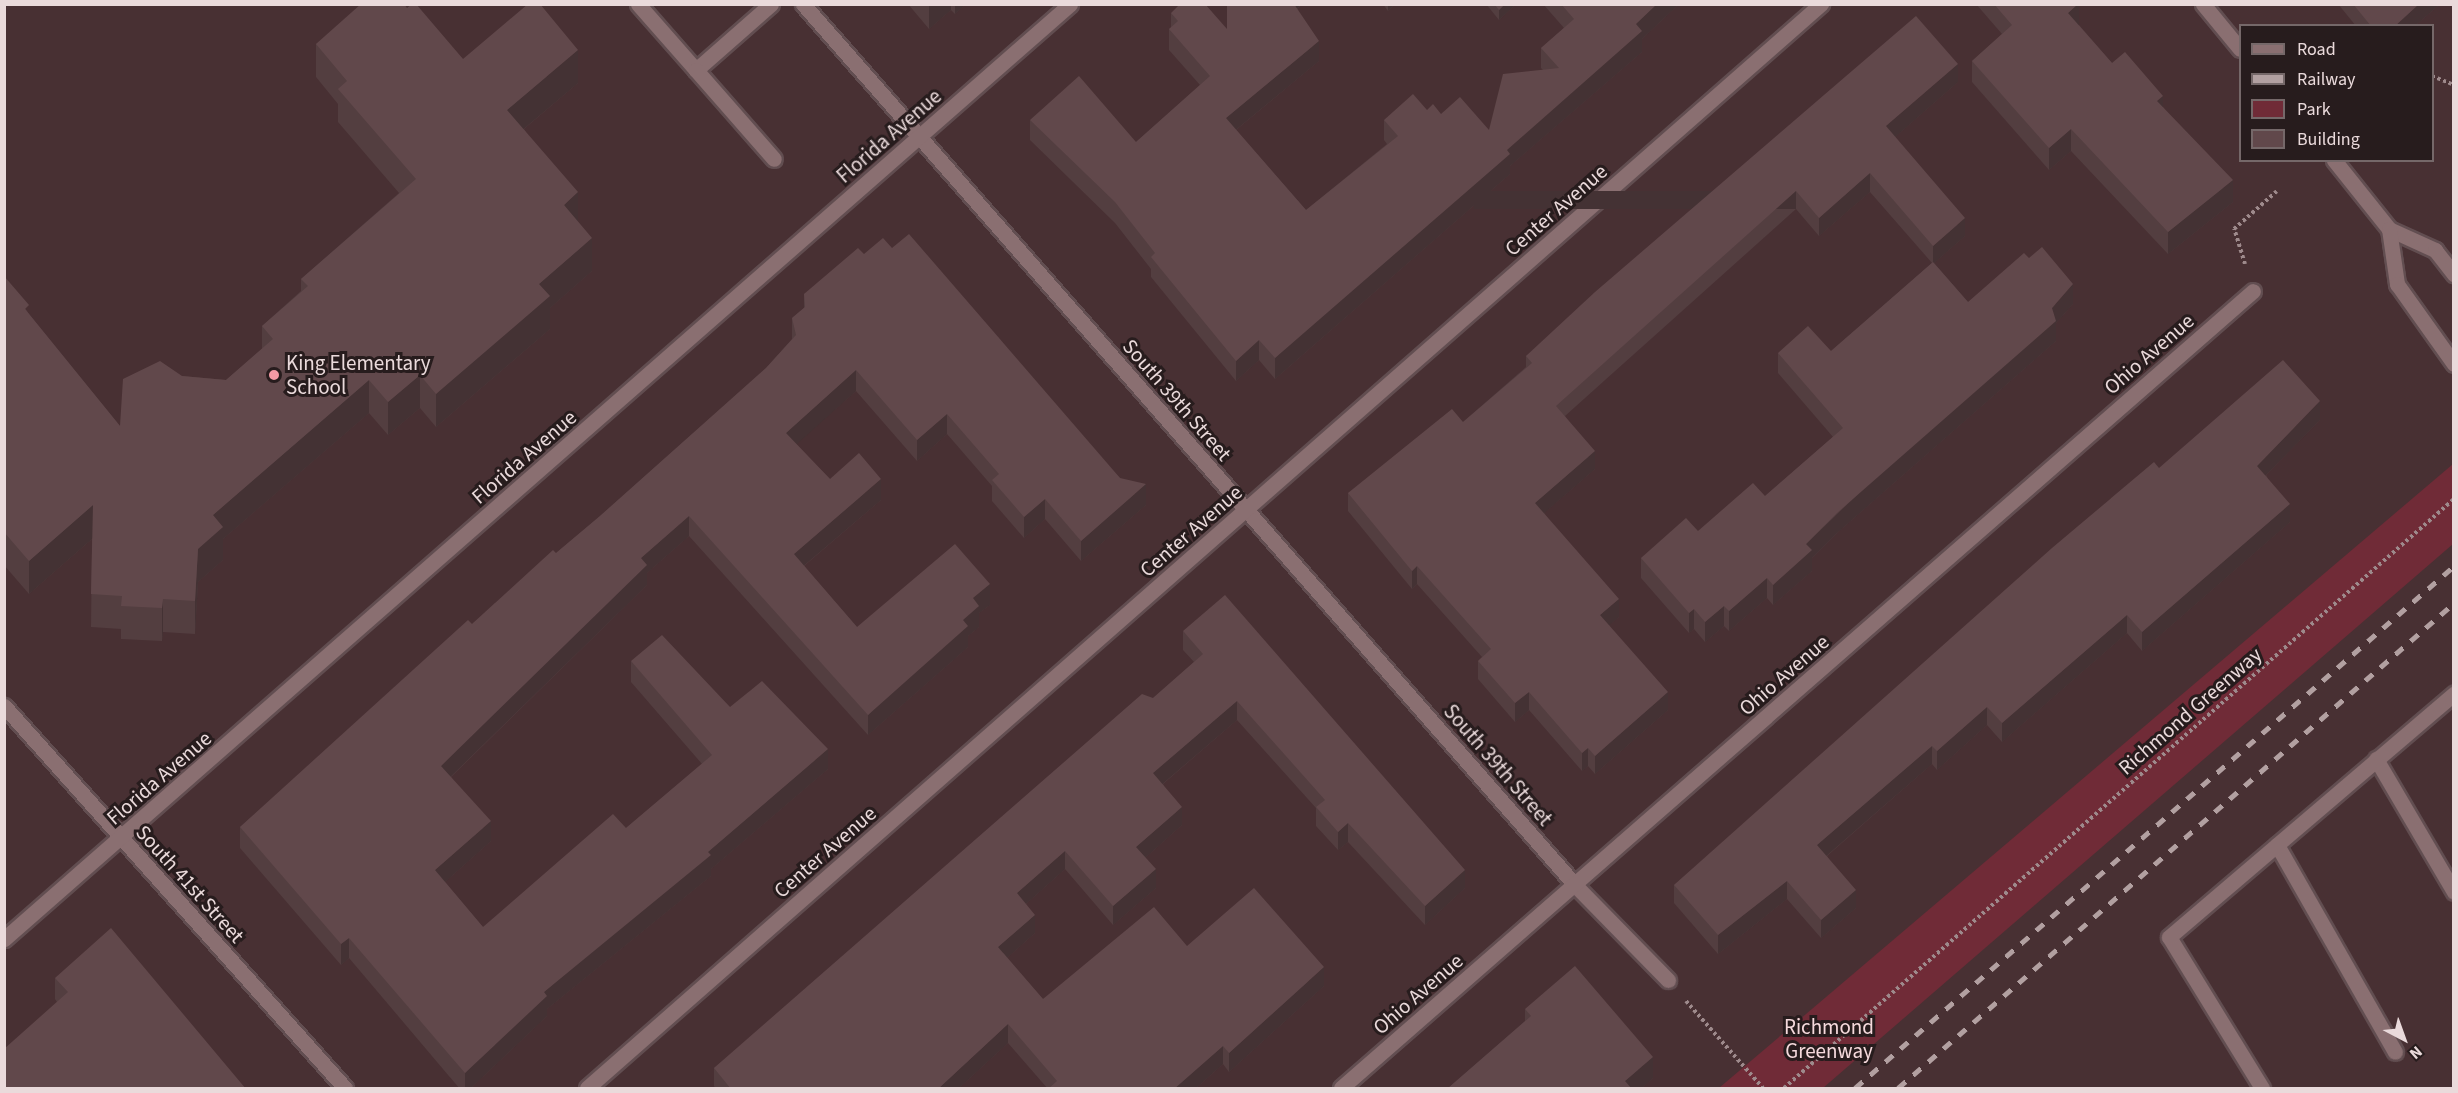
<!DOCTYPE html>
<style>
body{margin:0}
#map{position:relative;width:2458px;height:1093px;overflow:hidden;background:#483033;font-family:"Source Sans 3",sans-serif}
div>[style]{position:absolute}
.green>*{inset:0;background:#702b37}
.path>*{height:4px;margin-top:-2px;transform-origin:0;background:repeating-linear-gradient(90deg,#9e8a8c 0 3px,transparent 0 6px)}
.roads{filter:drop-shadow(2px 0 #624e51) drop-shadow(-2px 0 #624e51) drop-shadow(0 2px #624e51) drop-shadow(0 -2px #624e51)}
.service>*{height:15px;margin:-7.5px;padding:0 7.5px;transform-origin:7.5px;border-radius:7.5px;background:#8a6f71}
.minor>*{height:15px;margin:-7.5px;padding:0 7.5px;transform-origin:7.5px;border-radius:7.5px;background:#8a6f71}
.tertiary>*{height:15px;margin:-7.5px;padding:0 7.5px;transform-origin:7.5px;border-radius:7.5px;background:#8a6f71}
.rail>*{height:4.5px;margin-top:-2.25px;transform-origin:0;background:repeating-linear-gradient(90deg,#b2a0a1 0 10px,transparent 0 20px)}
.wall>*{inset:0;background:#533e40}
.shaded-wall>*{inset:0;background:#443234;transform-origin:0 0}
.building>*{inset:0;background:#61484b}
.dots>*{width:16px;height:16px;translate:-50% -50%;box-sizing:border-box;border:3px solid #271c1d;border-radius:50%}
span{translate:-50% -50%;white-space:nowrap;text-align:center;line-height:1.15;-webkit-text-stroke:6px #271c1d;paint-order:stroke}
.street-label{font-size:21px;color:#eadadb}
.poi-label{font-size:21px;color:#eadadb}
.left{translate:0 -50%;text-align:left}
.park-label{font-size:21px;color:#f5d9dc}
.frame{position:absolute;inset:0;border:6px solid #eadadb;pointer-events:none}
.legend{position:absolute;left:2239px;top:24px;width:195px;height:138px;box-sizing:border-box;background:#271c1d;border:2px solid #756869;margin:0;padding:8px 10px;list-style:none;font-size:18px;color:#eadadb}
.legend li{display:flex;align-items:center;gap:12px;height:30px}
.legend b{width:30px;border:2px solid #756869}
.north{position:absolute;left:2374px;top:1009px;width:60px;height:60px;-webkit-text-stroke:4px #271c1d;paint-order:stroke;rotate:139deg;font-size:16px;font-weight:700;line-height:24px;text-align:center;color:#eadadb}
.north::after{content:'';display:block;margin:auto;width:21px;height:27px;background:#eadadb;clip-path:polygon(50% 0,100% 100%,50% 72%,0 100%)}
</style>
<div id="map">
<div class="green">
<i style="clip-path:polygon(2453px 464px,2453px 544px,1823px 1088px,1719px 1088px)"></i>
</div>
<div class="path">
<i style="left:2432px;top:76px;width:24px;rotate:22deg"></i>
<i style="left:2245px;top:264px;width:37px;rotate:-107deg"></i>
<i style="left:2234px;top:229px;width:57px;rotate:-41.5deg"></i>
<i style="left:1686px;top:1001px;width:116px;rotate:48.5deg"></i>
<i style="left:1784px;top:1088px;width:892px;rotate:-41.32deg"></i>
</div>
<div class="roads">
<div class="service">
<i style="left:638px;top:4px;width:88px;rotate:48.7deg"></i>
<i style="left:771px;top:4px;width:100px;rotate:138.7deg"></i>
<i style="left:696px;top:70px;width:118px;rotate:48.8deg"></i>
<i style="left:2376px;top:759px;width:154px;rotate:59.6deg"></i>
<i style="left:2277px;top:845px;width:238px;rotate:60.3deg"></i>
<i style="left:2262px;top:1088px;width:177px;rotate:-121.6deg"></i>
<i style="left:2169px;top:937px;width:375px;rotate:-40.5deg"></i>
</div>
<div class="minor">
<i style="left:803px;top:4px;width:1171px;rotate:48.77deg"></i>
<i style="left:1575px;top:885px;width:133px;rotate:45.6deg"></i>
<i style="left:4px;top:706px;width:512px;rotate:48.25deg"></i>
<i style="left:4px;top:939px;width:1418px;rotate:-41.25deg"></i>
<i style="left:587px;top:1088px;width:1643px;rotate:-41.3deg"></i>
<i style="left:1341px;top:1088px;width:1211px;rotate:-41.15deg"></i>
</div>
<div class="tertiary">
<i style="left:2203px;top:4px;width:58px;rotate:50.6deg"></i>
<i style="left:2334px;top:160px;width:88px;rotate:51.4deg"></i>
<i style="left:2389px;top:229px;width:51px;rotate:24.5deg"></i>
<i style="left:2435px;top:250px;width:31px;rotate:52deg"></i>
<i style="left:2389px;top:229px;width:56px;rotate:81.7deg"></i>
<i style="left:2397px;top:284px;width:98px;rotate:54.5deg"></i>
</div>
</div>
<div class="rail">
<i style="left:1855px;top:1088px;width:795px;rotate:-41.07deg"></i>
<i style="left:1898px;top:1088px;width:738px;rotate:-41.1deg"></i>
</div>
<div class="wall">
<i style="clip-path:polygon(908px 4px,966px 4px,955px 14px,951px 10px,929px 29px)"></i>
<i style="clip-path:polygon(1302px 4px,1297px 9px,1319px 61px,1236px 130px,1306px 210px,1387px 144px,1384px 140px,1384px 120px,1427px 110px,1441px 114px,1489px 130px,1543px 70px,1541px 68px,1541px 48px,1564px 28px,1543px 4px,1679px 4px,1642px 39px,1642px 52px,1510px 166px,1510px 174px,1275px 379px,1259px 360px,1236px 381px,1151px 277px,1151px 269px,1115px 223px,1030px 140px,1030px 120px,1136px 142px,1200px 85px,1169px 50px,1169px 29px,1171px 28px,1171px 13px,1227px 29px)"></i>
<i style="clip-path:polygon(1383px 4px,1395px 4px,1388px 11px)"></i>
<i style="clip-path:polygon(1486px 4px,1516px 4px,1499px 20px)"></i>
<i style="clip-path:polygon(1976px 4px,2079px 4px,2079px 25px,2112px 63px,2163px 107px,2233px 202px,2168px 254px,2071px 151px,2049px 170px,1972px 82px,1972px 61px,2002px 34px)"></i>
<i style="clip-path:polygon(2338px 4px,2440px 4px,2415px 26px,2356px 26px)"></i>
<i style="clip-path:polygon(407px 8px,463px 59px,578px 83px,524px 129px,578px 222px,592px 271px,550px 308px,550px 329px,436px 427px,420px 408px,388px 435px,369px 413px,223px 539px,223px 560px,198px 582px,195px 634px,163px 632px,162px 641px,121px 639px,121px 629px,91px 627px,92px 539px,29px 594px,4px 565px,4px 276px,29px 314px,120px 426px,182px 376px,226px 380px,262px 349px,262px 326px,301px 291px,301px 279px,399px 193px,338px 122px,338px 104px,316px 77px,316px 44px)"></i>
<i style="clip-path:polygon(1958px 82px,1895px 137px,1965px 236px,1934px 263px,1968px 302px,2073px 304px,2056px 323px,2056px 341px,1837px 533px,1812px 558px,1812px 571px,1773px 605px,1767px 598px,1729px 631px,1724px 626px,1705px 642px,1694px 629px,1689px 633px,1641px 578px,1641px 558px,1698px 531px,1765px 496px,1833px 437px,1778px 373px,1778px 353px,1831px 351px,1932px 263px,1870px 192px,1819px 236px,1796px 209px,1565px 416px,1595px 469px,1544px 513px,1619px 617px,1609px 625px,1668px 710px,1595px 774px,1588px 766px,1582px 771px,1529px 710px,1515px 722px,1478px 679px,1478px 661px,1482px 657px,1417px 584px,1412px 589px,1348px 511px,1348px 493px,1463px 422px,1526px 367px,1526px 356px)"></i>
<i style="clip-path:polygon(892px 248px,1120px 478px,1146px 505px,1081px 561px,1045px 519px,1024px 538px,992px 501px,992px 486px,947px 434px,917px 461px,856px 391px,796px 444px,830px 479px,881px 500px,804px 566px,857px 627px,990px 605px,979px 613px,979px 627px,968px 636px,968px 647px,868px 735px,689px 536px,647px 573px,647px 585px,451px 777px,491px 841px,445px 882px,483px 927px,626px 828px,702px 764px,631px 682px,631px 661px,730px 707px,828px 769px,711px 869px,711px 876px,547px 1009px,547px 1016px,470px 1089px,460px 1089px,349px 958px,341px 965px,240px 848px,240px 827px,472px 624px,600px 516px,766px 368px,792px 339px,792px 318px,804px 308px,804px 294px,864px 254px)"></i>
<i style="clip-path:polygon(2320px 420px,2266px 475px,2290px 522px,2142px 651px,2127px 633px,2002px 742px,1987px 725px,1937px 770px,1932px 764px,1827px 856px,1856px 908px,1821px 938px,1787px 899px,1718px 954px,1674px 903px,1674px 885px,2159px 468px)"></i>
<i style="clip-path:polygon(1183px 631px,1465px 888px,1425px 925px,1348px 842px,1338px 850px,1316px 826px,1316px 808px,1237px 720px,1163px 784px,1182px 825px,1145px 858px,1156px 888px,1113px 925px,1065px 869px,1026px 904px,1035px 933px,1007px 958px,1043px 999px,1187px 946px,1324px 986px,1229px 1072px,1223px 1064px,1195px 1089px,1048px 1089px,1008px 1043px,958px 1089px,716px 1089px,714px 1086px,714px 1068px,1153px 698px,1194px 662px,1183px 650px)"></i>
<i style="clip-path:polygon(55px 978px,246px 1089px,57px 1002px,55px 999px)"></i>
<i style="clip-path:polygon(1525px 1009px,1653px 1078px,1641px 1089px,1447px 1089px,1525px 1021px)"></i>
</div>
<div class="shaded-wall">
<i style="clip-path:polygon(931px 4px,951px 4px,951px 10px,929px 29px,929px 6px)"></i>
<i style="clip-path:polygon(955px 4px,966px 4px,955px 14px)"></i>
<i style="clip-path:polygon(1288px 4px,1302px 4px,1288px 16px)"></i>
<i style="clip-path:polygon(1388px 4px,1395px 4px,1388px 11px)"></i>
<i style="clip-path:polygon(1505px 4px,1516px 4px,1499px 20px,1499px 10px)"></i>
<i style="clip-path:polygon(1657px 4px,1679px 4px,1642px 39px,1642px 52px,1510px 166px,1510px 174px,1275px 379px,1275px 358px)"></i>
<i style="clip-path:polygon(2078px 4px,2079px 4px,2079px 25px,2068px 35px,2068px 13px)"></i>
<i style="clip-path:polygon(2419px 4px,2440px 4px,2415px 26px,2395px 26px)"></i>
<i style="clip-path:polygon(1319px 41px,1319px 61px,1226px 138px,1226px 118px)"></i>
<i style="clip-path:polygon(578px 50px,578px 83px,507px 143px,507px 110px)"></i>
<i style="clip-path:polygon(1958px 64px,1958px 82px,1886px 145px,1886px 126px)"></i>
<i style="clip-path:polygon(2163px 96px,2163px 117px,2157px 101px)"></i>
<i style="clip-path:polygon(2071px 129px,2071px 151px,2049px 170px,2049px 148px)"></i>
<i style="clip-path:polygon(1870px 173px,1870px 192px,1819px 236px,1819px 218px)"></i>
<i style="clip-path:polygon(2233px 180px,2233px 202px,2168px 254px,2168px 232px)"></i>
<i style="left:1796px;top:191px;width:18px;height:322px;rotate:90deg"></i>
<i style="clip-path:polygon(578px 192px,578px 225px,564px 205px)"></i>
<i style="clip-path:polygon(1965px 218px,1965px 236px,1933px 264px,1933px 246px)"></i>
<i style="clip-path:polygon(592px 238px,592px 271px,550px 308px,550px 329px,436px 427px,436px 394px,539px 284px)"></i>
<i style="clip-path:polygon(2073px 284px,2073px 304px,2056px 323px,2056px 341px,1837px 533px,1812px 558px,1812px 571px,1773px 605px,1773px 585px,1806px 544px,2052px 308px)"></i>
<i style="clip-path:polygon(1259px 340px,1259px 360px,1236px 381px,1236px 361px)"></i>
<i style="clip-path:polygon(856px 370px,856px 391px,786px 454px,786px 433px)"></i>
<i style="clip-path:polygon(420px 375px,420px 408px,388px 435px,388px 402px)"></i>
<i style="clip-path:polygon(369px 380px,369px 413px,223px 539px,223px 560px,198px 582px,195px 634px,195px 601px,198px 549px,213px 515px)"></i>
<i style="clip-path:polygon(2320px 401px,2320px 420px,2257px 484px,2257px 466px)"></i>
<i style="clip-path:polygon(947px 414px,947px 434px,917px 461px,917px 440px)"></i>
<i style="clip-path:polygon(1595px 451px,1595px 469px,1535px 521px,1535px 503px)"></i>
<i style="clip-path:polygon(881px 479px,881px 500px,794px 574px,794px 554px)"></i>
<i style="clip-path:polygon(1146px 484px,1146px 505px,1081px 561px,1081px 541px)"></i>
<i style="clip-path:polygon(1045px 499px,1045px 519px,1024px 538px,1024px 517px)"></i>
<i style="clip-path:polygon(2290px 504px,2290px 522px,2142px 651px,2142px 632px)"></i>
<i style="clip-path:polygon(93px 505px,93px 538px,29px 594px,29px 561px)"></i>
<i style="clip-path:polygon(689px 516px,689px 536px,647px 573px,647px 585px,441px 786px,441px 766px,641px 558px)"></i>
<i style="clip-path:polygon(1417px 566px,1417px 584px,1412px 589px,1412px 571px)"></i>
<i style="clip-path:polygon(1767px 578px,1767px 598px,1729px 631px,1729px 611px)"></i>
<i style="clip-path:polygon(990px 584px,990px 605px,979px 613px,979px 627px,968px 636px,968px 647px,868px 735px,868px 715px,963px 620px,973px 598px)"></i>
<i style="clip-path:polygon(163px 599px,163px 632px,162px 641px,162px 608px)"></i>
<i style="clip-path:polygon(1619px 599px,1619px 617px,1600px 633px,1600px 615px)"></i>
<i style="clip-path:polygon(1724px 606px,1724px 626px,1705px 642px,1705px 622px)"></i>
<i style="clip-path:polygon(1694px 609px,1694px 629px,1689px 633px,1689px 613px)"></i>
<i style="clip-path:polygon(2127px 615px,2127px 633px,2002px 742px,2002px 723px)"></i>
<i style="clip-path:polygon(1529px 692px,1529px 710px,1515px 722px,1515px 703px)"></i>
<i style="clip-path:polygon(1668px 692px,1668px 710px,1595px 774px,1595px 756px)"></i>
<i style="clip-path:polygon(1237px 701px,1237px 720px,1153px 792px,1153px 773px)"></i>
<i style="clip-path:polygon(1987px 707px,1987px 725px,1937px 770px,1937px 751px)"></i>
<i style="clip-path:polygon(1932px 746px,1932px 764px,1817px 864px,1817px 845px)"></i>
<i style="clip-path:polygon(1588px 748px,1588px 766px,1582px 771px,1582px 753px)"></i>
<i style="clip-path:polygon(828px 749px,828px 769px,711px 869px,711px 876px,547px 1009px,547px 1016px,470px 1089px,465px 1089px,465px 1073px,544px 992px)"></i>
<i style="clip-path:polygon(1182px 807px,1182px 825px,1136px 866px,1136px 847px)"></i>
<i style="clip-path:polygon(491px 821px,491px 841px,435px 891px,435px 870px)"></i>
<i style="clip-path:polygon(1348px 823px,1348px 842px,1338px 850px,1338px 832px)"></i>
<i style="clip-path:polygon(1065px 851px,1065px 869px,1017px 912px,1017px 893px)"></i>
<i style="clip-path:polygon(1156px 869px,1156px 888px,1113px 925px,1113px 906px)"></i>
<i style="clip-path:polygon(1465px 870px,1465px 888px,1425px 925px,1425px 906px)"></i>
<i style="clip-path:polygon(1787px 881px,1787px 899px,1718px 954px,1718px 935px)"></i>
<i style="clip-path:polygon(1856px 890px,1856px 908px,1821px 938px,1821px 920px)"></i>
<i style="clip-path:polygon(1035px 915px,1035px 933px,998px 966px,998px 947px)"></i>
<i style="clip-path:polygon(349px 938px,349px 958px,341px 965px,341px 944px)"></i>
<i style="clip-path:polygon(1324px 967px,1324px 986px,1229px 1072px,1229px 1053px)"></i>
<i style="clip-path:polygon(1008px 1024px,1008px 1043px,958px 1089px,938px 1089px)"></i>
<i style="clip-path:polygon(1223px 1046px,1223px 1064px,1195px 1089px,1174px 1089px)"></i>
<i style="clip-path:polygon(1653px 1057px,1653px 1078px,1641px 1089px,1625px 1089px,1625px 1081px)"></i>
</div>
<div class="building">
<i style="clip-path:polygon(361px 4px,404px 4px,407px 8px,412px 4px,416px 4px,463px 59px,528px 4px,540px 4px,578px 50px,507px 110px,578px 192px,564px 205px,592px 238px,539px 284px,550px 296px,436px 394px,420px 375px,388px 402px,369px 380px,213px 515px,223px 527px,198px 549px,195px 601px,163px 599px,162px 608px,121px 606px,122px 596px,91px 594px,93px 505px,29px 561px,4px 532px,4px 276px,29px 305px,25px 309px,120px 426px,123px 379px,160px 361px,182px 376px,226px 380px,273px 339px,262px 326px,308px 286px,301px 279px,416px 179px,338px 89px,347px 81px,316px 44px)"></i>
<i style="clip-path:polygon(1180px 4px,1205px 4px,1227px 29px,1227px 4px,1294px 4px,1319px 41px,1226px 118px,1306px 210px,1398px 136px,1384px 120px,1413px 94px,1427px 110px,1433px 104px,1441px 114px,1460px 97px,1489px 130px,1503px 74px,1559px 68px,1541px 48px,1574px 19px,1561px 4px,1657px 4px,1636px 24px,1642px 31px,1507px 150px,1510px 154px,1275px 358px,1259px 340px,1236px 361px,1151px 257px,1155px 253px,1115px 202px,1030px 120px,1079px 76px,1136px 142px,1210px 76px,1169px 29px,1178px 21px,1171px 13px)"></i>
<i style="clip-path:polygon(1494px 4px,1505px 4px,1499px 10px)"></i>
<i style="clip-path:polygon(1994px 4px,2078px 4px,2068px 13px,2112px 63px,2125px 52px,2163px 96px,2157px 101px,2233px 180px,2168px 232px,2071px 129px,2049px 148px,1972px 61px,2012px 25px)"></i>
<i style="clip-path:polygon(2353px 4px,2419px 4px,2395px 26px,2371px 26px)"></i>
<i style="clip-path:polygon(1916px 16px,1958px 64px,1886px 126px,1965px 218px,1933px 246px,1870px 173px,1819px 218px,1796px 191px,1556px 406px,1595px 451px,1535px 503px,1619px 599px,1600px 615px,1668px 692px,1595px 756px,1588px 748px,1582px 753px,1529px 692px,1515px 703px,1478px 661px,1491px 649px,1417px 566px,1412px 571px,1348px 493px,1452px 409px,1463px 422px,1532px 363px,1526px 356px,1595px 292px)"></i>
<i style="clip-path:polygon(909px 234px,1120px 478px,1146px 484px,1081px 541px,1045px 499px,1024px 517px,992px 480px,999px 474px,947px 414px,917px 440px,856px 370px,786px 433px,830px 479px,859px 453px,881px 479px,794px 554px,857px 627px,955px 544px,990px 584px,973px 598px,979px 606px,963px 620px,968px 626px,868px 715px,689px 516px,641px 558px,647px 565px,441px 766px,491px 821px,435px 870px,483px 927px,613px 814px,626px 828px,712px 755px,631px 661px,662px 635px,730px 707px,762px 681px,828px 749px,708px 852px,711px 855px,544px 992px,547px 996px,465px 1073px,349px 938px,341px 944px,240px 827px,468px 620px,472px 624px,553px 550px,556px 553px,600px 516px,766px 368px,796px 335px,792px 318px,805px 307px,804px 294px,858px 248px,864px 254px,883px 238px,892px 248px)"></i>
<i style="clip-path:polygon(2042px 247px,2073px 284px,2052px 308px,2056px 321px,1837px 513px,1806px 544px,1812px 550px,1773px 585px,1767px 578px,1729px 611px,1724px 606px,1705px 622px,1694px 609px,1689px 613px,1641px 558px,1686px 518px,1698px 531px,1753px 483px,1765px 496px,1843px 428px,1778px 353px,1808px 326px,1831px 351px,1933px 262px,1968px 302px,2024px 253px,2029px 258px)"></i>
<i style="clip-path:polygon(2283px 360px,2320px 401px,2257px 466px,2290px 504px,2142px 632px,2127px 615px,2002px 723px,1987px 707px,1937px 751px,1932px 746px,1817px 845px,1856px 890px,1821px 920px,1787px 881px,1718px 935px,1674px 885px,2052px 548px,2154px 462px,2159px 468px)"></i>
<i style="clip-path:polygon(1225px 595px,1465px 870px,1425px 906px,1348px 823px,1338px 832px,1316px 807px,1325px 800px,1237px 701px,1153px 773px,1182px 807px,1136px 847px,1156px 869px,1113px 906px,1065px 851px,1017px 893px,1035px 915px,998px 947px,1043px 999px,1154px 907px,1187px 946px,1254px 888px,1324px 967px,1229px 1053px,1223px 1046px,1174px 1089px,1048px 1089px,1057px 1081px,1008px 1024px,938px 1089px,731px 1089px,714px 1068px,1142px 694px,1153px 698px,1203px 654px,1183px 631px)"></i>
<i style="clip-path:polygon(111px 928px,246px 1089px,4px 1089px,4px 1049px,68px 992px,55px 978px)"></i>
<i style="clip-path:polygon(1575px 966px,1653px 1057px,1625px 1081px,1632px 1089px,1447px 1089px,1531px 1016px,1525px 1009px)"></i>
</div>
<div class="dots">
<i style="left:274px;top:375px;background:#f49aa5"></i>
</div>
<div class="street-label">
<span style="left:889px;top:136px;rotate:-41deg">Florida Avenue</span>
<span style="left:1556px;top:210px;rotate:-41deg">Center Avenue</span>
<span style="left:2149px;top:354px;rotate:-41deg">Ohio Avenue</span>
<span style="left:1177px;top:400px;rotate:49deg">South 39th Street</span>
<span style="left:524px;top:457px;rotate:-41deg">Florida Avenue</span>
<span style="left:1191px;top:531px;rotate:-41deg">Center Avenue</span>
<span style="left:1784px;top:675px;rotate:-41deg">Ohio Avenue</span>
<span style="left:2190px;top:711px;rotate:-41deg">Richmond Greenway</span>
<span style="left:1498px;top:765px;rotate:49deg">South 39th Street</span>
<span style="left:159px;top:778px;rotate:-41deg">Florida Avenue</span>
<span style="left:825px;top:852px;rotate:-41deg">Center Avenue</span>
<span style="left:190px;top:884px;rotate:48deg">South 41st Street</span>
<span style="left:1418px;top:994px;rotate:-41deg">Ohio Avenue</span>
</div>
<div class="poi-label">
<span class="left" style="left:286px;top:375px">King Elementary<br>School</span>
</div>
<div class="park-label">
<span style="left:1829px;top:1039px">Richmond<br>Greenway</span>
</div>
<div class="frame"></div>
<ul class="legend">
<li><b style="height:8px;background:#8a6f71"></b>Road</li>
<li><b style="height:8px;background:#b2a0a1"></b>Railway</li>
<li><b style="height:16px;background:#702b37"></b>Park</li>
<li><b style="height:16px;background:#61484b"></b>Building</li>
</ul>
<div class="north">N</div>
</div>
